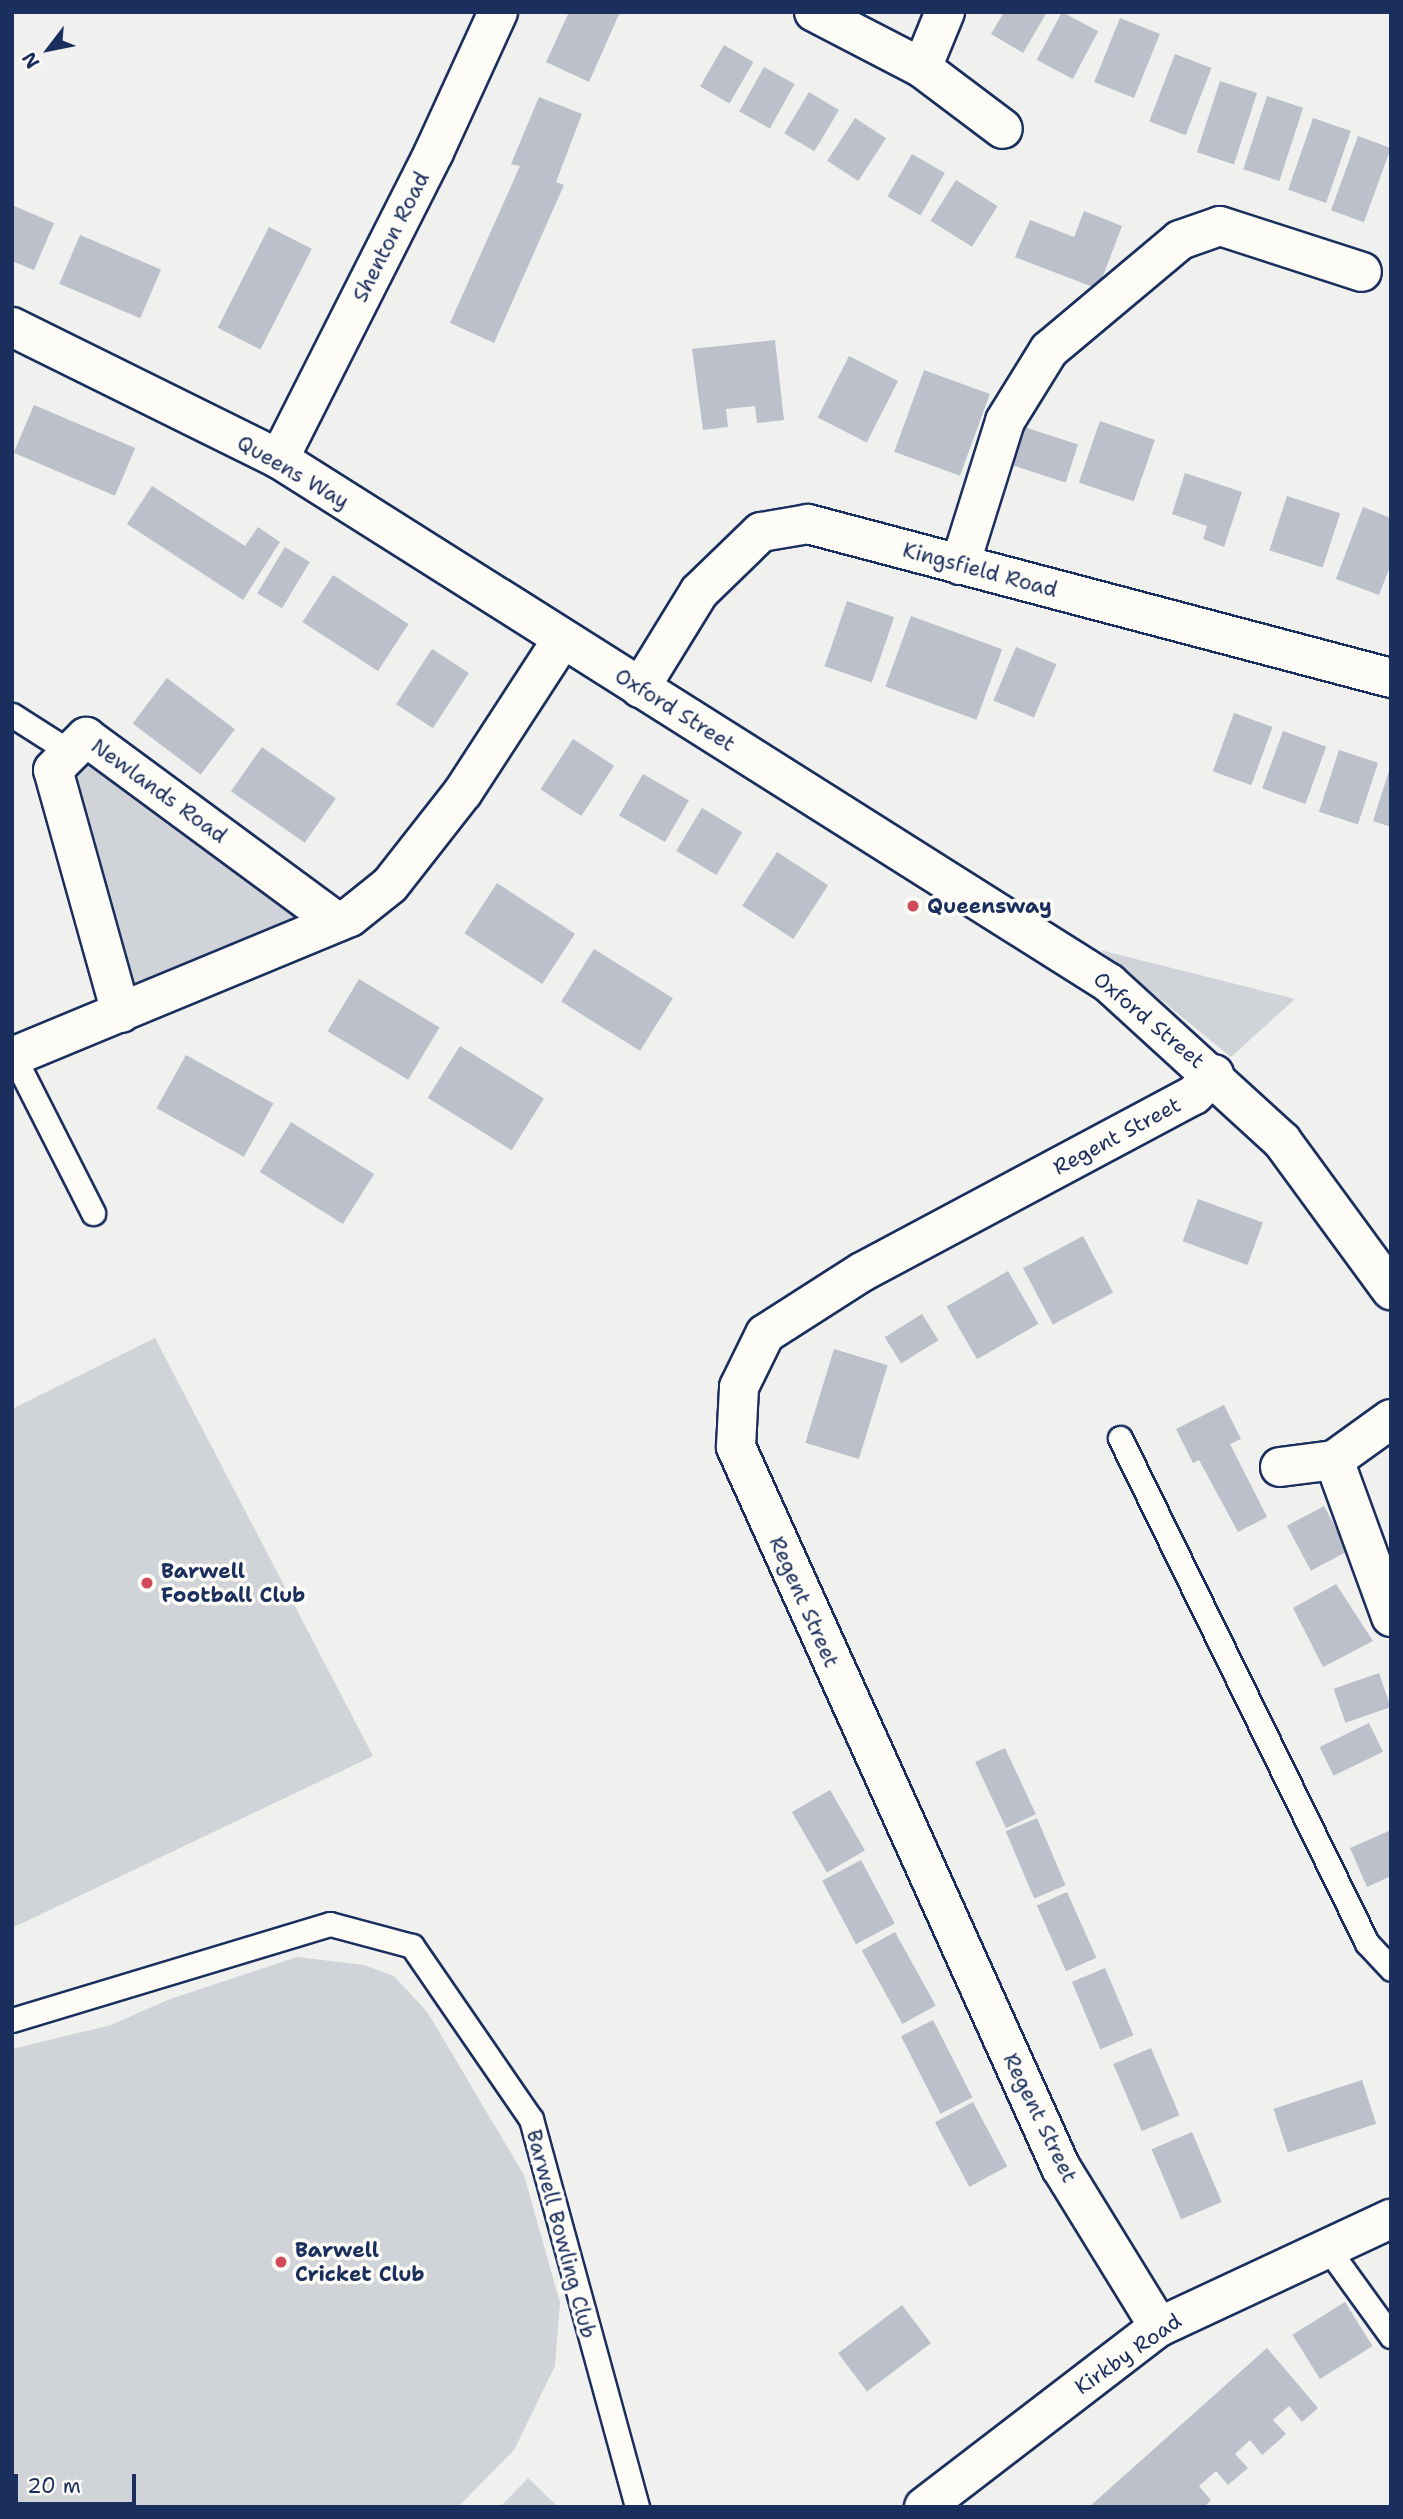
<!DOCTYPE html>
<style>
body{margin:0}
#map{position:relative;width:1403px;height:2519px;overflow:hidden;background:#f0f0ee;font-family:"Shantell Sans",sans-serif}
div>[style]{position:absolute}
.green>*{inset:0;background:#d0d3d8}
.building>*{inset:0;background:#bbc0ca;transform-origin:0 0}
.roads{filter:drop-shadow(2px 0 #1b2f5e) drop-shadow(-2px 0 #1b2f5e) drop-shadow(0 2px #1b2f5e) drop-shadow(0 -2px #1b2f5e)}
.service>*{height:23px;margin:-11.5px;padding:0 11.5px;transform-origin:11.5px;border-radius:11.5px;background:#fdfcf7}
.minor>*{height:38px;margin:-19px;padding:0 19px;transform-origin:19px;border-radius:19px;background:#fdfcf7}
.dots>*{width:19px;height:19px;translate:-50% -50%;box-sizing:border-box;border:4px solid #fdfcf7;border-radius:50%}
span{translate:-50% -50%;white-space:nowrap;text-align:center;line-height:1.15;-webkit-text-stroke:7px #fdfcf7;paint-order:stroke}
.street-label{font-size:21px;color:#1b2f5e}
.poi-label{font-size:21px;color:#1b2f5e;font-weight:700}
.left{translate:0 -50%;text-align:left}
.frame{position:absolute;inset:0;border:14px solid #1b2f5e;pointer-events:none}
.north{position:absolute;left:14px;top:14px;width:70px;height:70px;-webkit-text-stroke:5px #fdfcf7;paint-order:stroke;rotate:238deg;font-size:19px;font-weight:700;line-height:28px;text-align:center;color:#1b2f5e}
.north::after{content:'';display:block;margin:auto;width:24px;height:32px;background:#1b2f5e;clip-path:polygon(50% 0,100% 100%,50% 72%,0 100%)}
.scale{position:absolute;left:14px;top:2474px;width:122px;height:32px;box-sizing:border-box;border:4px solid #1b2f5e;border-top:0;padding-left:9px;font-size:21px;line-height:24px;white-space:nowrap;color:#1b2f5e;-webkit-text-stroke:5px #fdfcf7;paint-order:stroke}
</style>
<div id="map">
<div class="green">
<i style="clip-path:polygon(86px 737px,350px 917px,121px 1013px,53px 770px)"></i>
<i style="clip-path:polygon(1100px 950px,1295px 999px,1231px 1057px)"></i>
<i style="clip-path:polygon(155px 1338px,373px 1756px,12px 1928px,12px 1409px)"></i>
<i style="clip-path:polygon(297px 1957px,364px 1965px,394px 1976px,428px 2013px,524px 2175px,560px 2303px,555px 2366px,514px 2450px,458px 2507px,12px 2507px,12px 2049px,111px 2025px,170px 1999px)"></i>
<i style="clip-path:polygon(528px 2478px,558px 2507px,500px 2507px)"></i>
</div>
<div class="building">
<i style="clip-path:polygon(569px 12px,620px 12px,589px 82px,546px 62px)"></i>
<i style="clip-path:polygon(1004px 12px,1047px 12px,1023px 53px,991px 34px)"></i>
<i style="left:1062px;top:12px;width:41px;height:54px;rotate:28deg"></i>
<i style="left:1120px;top:18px;width:43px;height:69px;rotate:22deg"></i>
<i style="left:724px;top:45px;width:34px;height:48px;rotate:30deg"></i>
<i style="left:1175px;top:54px;width:39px;height:72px;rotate:21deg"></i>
<i style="left:764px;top:67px;width:35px;height:51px;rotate:29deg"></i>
<i style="left:1220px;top:81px;width:39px;height:75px;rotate:18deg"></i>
<i style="left:809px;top:92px;width:35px;height:48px;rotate:31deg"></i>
<i style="left:1267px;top:96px;width:38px;height:77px;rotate:18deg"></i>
<i style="clip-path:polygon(539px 97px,582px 114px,556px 182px,564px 185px,494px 343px,450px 323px,520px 166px,511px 164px)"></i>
<i style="left:855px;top:118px;width:37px;height:51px;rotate:33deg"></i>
<i style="left:1313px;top:118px;width:40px;height:76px;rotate:19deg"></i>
<i style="left:1358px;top:136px;width:35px;height:79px;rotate:20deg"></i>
<i style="left:912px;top:154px;width:38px;height:49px;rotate:30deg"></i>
<i style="left:956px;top:180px;width:49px;height:48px;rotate:32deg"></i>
<i style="clip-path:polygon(12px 205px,54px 223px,34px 270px,12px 261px)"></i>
<i style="clip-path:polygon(1084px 211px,1122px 226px,1098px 289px,1015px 257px,1030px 220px,1074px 237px)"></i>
<i style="left:269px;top:227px;width:48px;height:113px;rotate:27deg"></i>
<i style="left:80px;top:235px;width:88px;height:53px;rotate:23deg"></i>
<i style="clip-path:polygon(775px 340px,784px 420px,757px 423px,755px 406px,726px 409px,728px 427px,703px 430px,692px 349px)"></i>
<i style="left:849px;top:356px;width:55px;height:69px;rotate:27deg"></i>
<i style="left:924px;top:370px;width:70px;height:87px;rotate:20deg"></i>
<i style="left:34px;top:405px;width:110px;height:52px;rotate:23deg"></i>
<i style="left:1100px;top:421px;width:58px;height:65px;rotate:19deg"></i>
<i style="left:1021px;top:426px;width:60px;height:40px;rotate:18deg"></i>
<i style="clip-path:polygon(1185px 473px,1242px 492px,1224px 547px,1203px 539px,1207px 526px,1172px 514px)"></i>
<i style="clip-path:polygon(152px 486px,245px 546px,258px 527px,280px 542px,243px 600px,127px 524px)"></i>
<i style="left:1287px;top:496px;width:56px;height:57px;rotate:18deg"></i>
<i style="clip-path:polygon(1363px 507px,1391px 518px,1391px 564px,1379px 595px,1336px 579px)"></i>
<i style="left:285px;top:547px;width:29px;height:54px;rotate:31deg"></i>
<i style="left:333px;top:575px;width:90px;height:56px;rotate:33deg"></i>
<i style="left:847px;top:601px;width:50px;height:69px;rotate:19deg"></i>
<i style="left:911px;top:616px;width:97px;height:75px;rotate:20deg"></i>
<i style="left:1016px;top:647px;width:44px;height:58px;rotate:23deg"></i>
<i style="left:432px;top:649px;width:44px;height:66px;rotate:33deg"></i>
<i style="left:167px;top:678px;width:85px;height:57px;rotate:37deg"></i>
<i style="left:1234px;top:713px;width:41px;height:62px;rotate:20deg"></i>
<i style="left:1283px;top:731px;width:46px;height:61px;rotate:20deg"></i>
<i style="left:573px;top:739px;width:49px;height:60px;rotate:33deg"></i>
<i style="left:262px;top:747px;width:90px;height:54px;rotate:35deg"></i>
<i style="left:1339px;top:750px;width:41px;height:65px;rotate:18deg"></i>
<i style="clip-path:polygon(1390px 768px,1391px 768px,1391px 827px,1373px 821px)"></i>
<i style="left:643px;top:774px;width:53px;height:48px;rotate:30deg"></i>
<i style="left:702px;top:808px;width:47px;height:50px;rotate:31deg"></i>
<i style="left:777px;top:852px;width:61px;height:64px;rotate:33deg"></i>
<i style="left:497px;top:883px;width:93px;height:60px;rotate:33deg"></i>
<i style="left:594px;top:949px;width:93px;height:62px;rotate:32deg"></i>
<i style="left:359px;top:979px;width:94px;height:61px;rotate:31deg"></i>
<i style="left:460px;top:1046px;width:99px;height:61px;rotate:32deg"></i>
<i style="left:186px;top:1055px;width:100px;height:61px;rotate:29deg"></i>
<i style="left:291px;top:1122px;width:98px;height:59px;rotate:32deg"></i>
<i style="left:1198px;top:1199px;width:69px;height:45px;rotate:20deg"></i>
<i style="left:1083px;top:1236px;width:64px;height:68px;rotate:62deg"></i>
<i style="left:1008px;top:1271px;width:61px;height:71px;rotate:60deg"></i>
<i style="left:922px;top:1314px;width:31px;height:44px;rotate:58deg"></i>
<i style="left:834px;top:1349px;width:56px;height:98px;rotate:17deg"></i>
<i style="clip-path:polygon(1224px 1405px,1241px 1439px,1230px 1444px,1267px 1517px,1238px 1532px,1199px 1460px,1193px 1463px,1176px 1429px)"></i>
<i style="left:1324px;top:1506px;width:51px;height:42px;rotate:62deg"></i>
<i style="clip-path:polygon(1336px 1584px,1373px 1641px,1323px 1667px,1293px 1608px)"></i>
<i style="left:1379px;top:1673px;width:36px;height:48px;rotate:71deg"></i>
<i style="left:1369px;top:1723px;width:32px;height:55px;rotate:64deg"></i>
<i style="left:1005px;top:1748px;width:73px;height:33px;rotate:65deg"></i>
<i style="left:830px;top:1790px;width:70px;height:44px;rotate:60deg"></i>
<i style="left:1037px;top:1818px;width:73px;height:34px;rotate:67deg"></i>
<i style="clip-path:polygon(1391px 1830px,1391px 1876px,1367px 1887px,1350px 1848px)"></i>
<i style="left:861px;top:1860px;width:72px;height:44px;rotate:62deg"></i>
<i style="left:1067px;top:1892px;width:72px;height:33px;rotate:66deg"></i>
<i style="left:895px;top:1932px;width:84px;height:38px;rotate:61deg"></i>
<i style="left:1105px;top:1968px;width:73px;height:36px;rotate:67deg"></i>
<i style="left:933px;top:2020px;width:87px;height:36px;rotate:63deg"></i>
<i style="left:1151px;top:2048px;width:73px;height:41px;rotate:67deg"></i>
<i style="left:1362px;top:2080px;width:46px;height:93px;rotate:72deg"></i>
<i style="left:973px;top:2102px;width:73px;height:43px;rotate:62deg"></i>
<i style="left:1192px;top:2132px;width:76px;height:44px;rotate:67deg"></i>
<i style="left:1345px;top:2302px;width:52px;height:62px;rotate:58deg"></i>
<i style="left:902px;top:2305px;width:48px;height:80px;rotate:53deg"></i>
<i style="clip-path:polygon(1267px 2348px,1318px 2408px,1302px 2422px,1289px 2406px,1273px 2420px,1286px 2434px,1275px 2444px,1262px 2455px,1250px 2440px,1235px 2454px,1248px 2468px,1228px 2485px,1216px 2471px,1199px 2486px,1211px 2500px,1204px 2507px,1089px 2507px)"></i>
</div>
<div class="roads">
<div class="service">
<i style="left:12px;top:715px;width:69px;rotate:32.5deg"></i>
<i style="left:14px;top:1057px;width:175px;rotate:63.1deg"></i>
<i style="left:1120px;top:1438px;width:562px;rotate:63.94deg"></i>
<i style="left:1367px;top:1943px;width:35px;rotate:47deg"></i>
<i style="left:12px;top:2020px;width:332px;rotate:-16.8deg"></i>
<i style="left:330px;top:1924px;width:85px;rotate:15deg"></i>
<i style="left:412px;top:1946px;width:210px;rotate:55.5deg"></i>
<i style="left:531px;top:2119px;width:402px;rotate:74.7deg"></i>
<i style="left:1326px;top:2246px;width:111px;rotate:54.2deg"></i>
</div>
<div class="minor">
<i style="left:814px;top:12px;width:122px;rotate:27.4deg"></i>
<i style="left:922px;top:68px;width:61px;rotate:-67.7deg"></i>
<i style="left:922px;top:68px;width:101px;rotate:37deg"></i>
<i style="left:12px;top:327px;width:298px;rotate:26.3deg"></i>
<i style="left:279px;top:459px;width:982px;rotate:32.27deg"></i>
<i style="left:1109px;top:983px;width:234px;rotate:42.4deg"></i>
<i style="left:1282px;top:1141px;width:185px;rotate:53.8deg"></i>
<i style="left:279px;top:459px;width:344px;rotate:-63.2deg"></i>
<i style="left:434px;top:152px;width:154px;rotate:-65.4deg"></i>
<i style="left:960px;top:565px;width:151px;rotate:-72.6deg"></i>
<i style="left:1005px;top:421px;width:84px;rotate:-58.2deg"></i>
<i style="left:1049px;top:350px;width:171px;rotate:-40deg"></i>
<i style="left:1180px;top:240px;width:42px;rotate:-19.3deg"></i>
<i style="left:1220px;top:226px;width:149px;rotate:17.9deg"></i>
<i style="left:640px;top:688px;width:113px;rotate:-58.4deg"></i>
<i style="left:699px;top:592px;width:86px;rotate:-44.1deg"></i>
<i style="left:761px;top:532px;width:48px;rotate:-9.7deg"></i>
<i style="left:808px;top:524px;width:603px;rotate:14.8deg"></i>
<i style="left:121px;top:1013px;width:252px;rotate:-105.6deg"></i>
<i style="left:53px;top:770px;width:47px;rotate:-45deg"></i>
<i style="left:86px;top:737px;width:312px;rotate:36.4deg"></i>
<i style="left:12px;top:1057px;width:366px;rotate:-22.5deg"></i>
<i style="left:350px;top:917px;width:51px;rotate:-38.7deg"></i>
<i style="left:390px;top:885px;width:118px;rotate:-51.9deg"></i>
<i style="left:463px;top:792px;width:180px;rotate:-57deg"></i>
<i style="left:1391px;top:1419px;width:70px;rotate:144.3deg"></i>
<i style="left:1334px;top:1460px;width:167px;rotate:70deg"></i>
<i style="left:1280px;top:1467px;width:54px;rotate:-7.4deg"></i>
<i style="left:1159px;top:2327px;width:187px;rotate:-121.6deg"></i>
<i style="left:1061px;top:2168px;width:791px;rotate:-114.26deg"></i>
<i style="left:736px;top:1447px;width:60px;rotate:-87.1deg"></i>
<i style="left:739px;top:1387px;width:59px;rotate:-63.9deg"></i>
<i style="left:765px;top:1334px;width:115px;rotate:-32.6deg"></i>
<i style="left:862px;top:1272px;width:376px;rotate:-28.1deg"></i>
<i style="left:1194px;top:1095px;width:29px;rotate:-46deg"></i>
<i style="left:924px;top:2507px;width:296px;rotate:-37.5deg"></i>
<i style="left:1159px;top:2327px;width:256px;rotate:-25deg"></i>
</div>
</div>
<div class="dots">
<i style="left:913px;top:906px;background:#d1495b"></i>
<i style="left:147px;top:1583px;background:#d1495b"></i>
<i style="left:281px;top:2262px;background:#d1495b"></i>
</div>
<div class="street-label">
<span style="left:391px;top:237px;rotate:-63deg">Shenton Road</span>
<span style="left:293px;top:472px;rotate:30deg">Queens Way</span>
<span style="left:980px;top:570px;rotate:15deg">Kingsfield Road</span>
<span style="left:675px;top:710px;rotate:32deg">Oxford Street</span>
<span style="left:159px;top:791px;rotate:36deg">Newlands Road</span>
<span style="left:1149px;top:1020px;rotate:40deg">Oxford Street</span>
<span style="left:1117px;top:1136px;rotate:-28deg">Regent Street</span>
<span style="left:804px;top:1602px;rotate:66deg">Regent Street</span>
<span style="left:1040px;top:2118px;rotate:64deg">Regent Street</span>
<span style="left:561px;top:2234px;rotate:75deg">Barwell Bowling Club</span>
<span style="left:1128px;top:2354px;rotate:-35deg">Kirkby Road</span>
</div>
<div class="poi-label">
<span class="left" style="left:927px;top:906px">Queensway</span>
<span class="left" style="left:161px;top:1583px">Barwell<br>Football Club</span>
<span class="left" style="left:295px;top:2262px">Barwell<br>Cricket Club</span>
</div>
<div class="frame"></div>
<div class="north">N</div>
<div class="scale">20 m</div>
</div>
